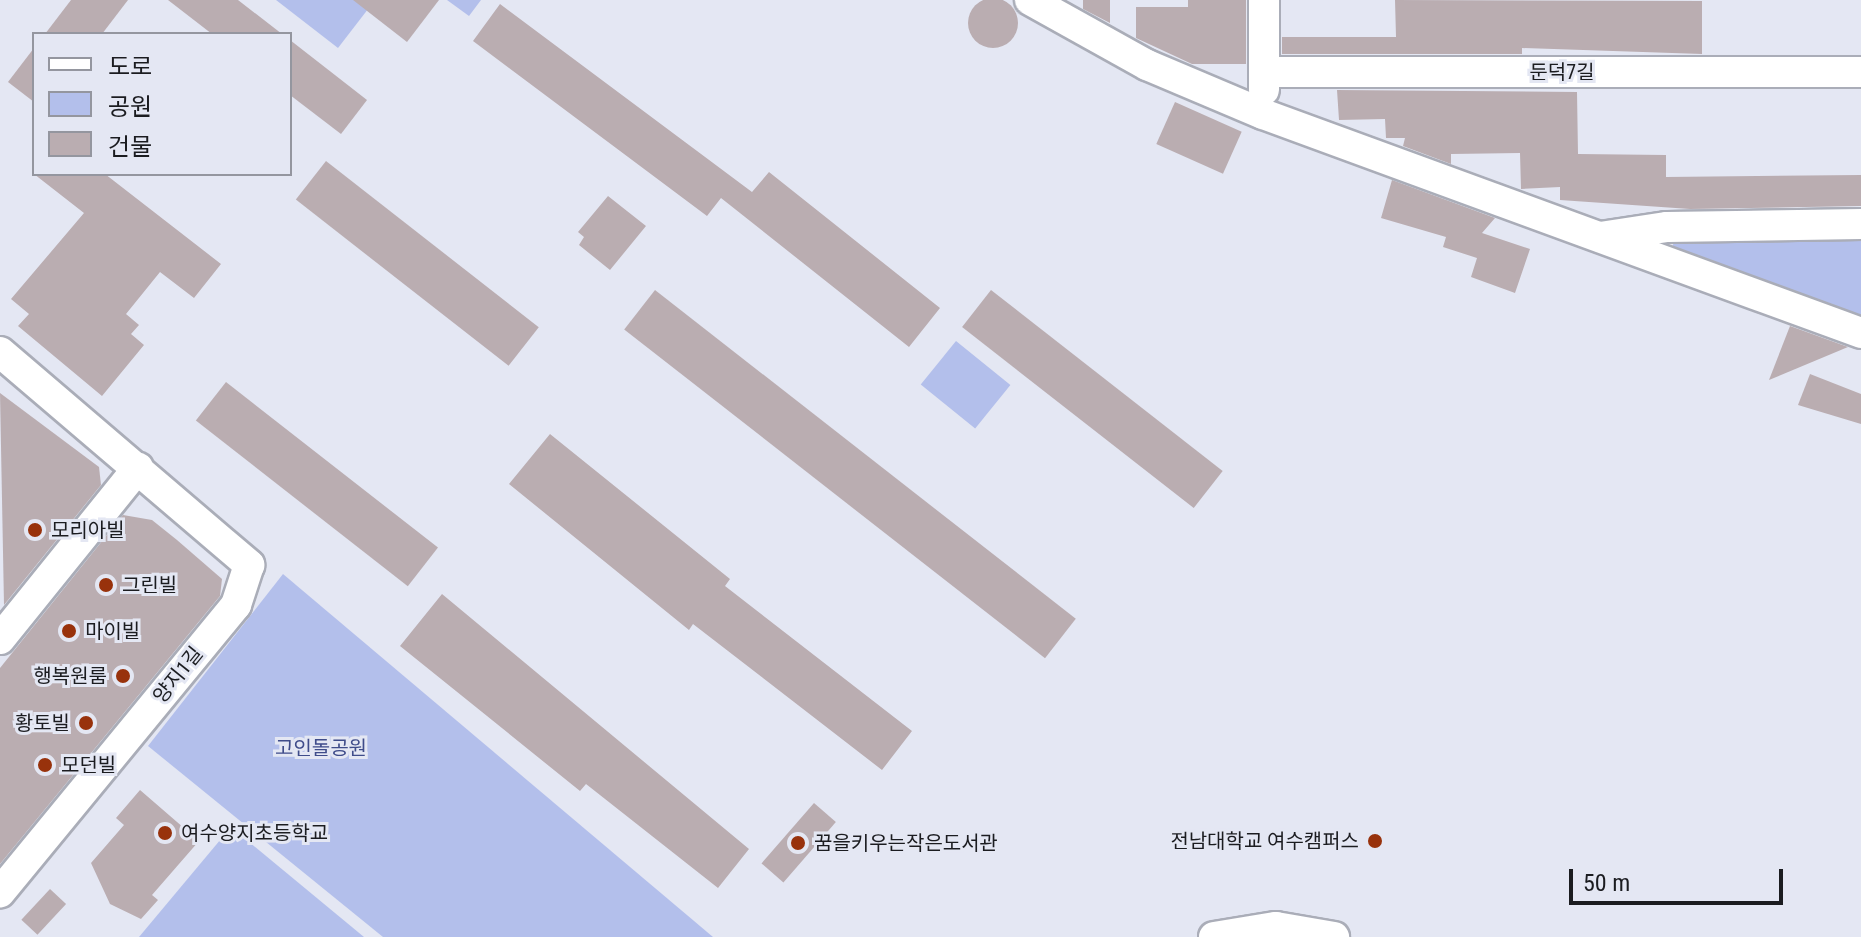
<!DOCTYPE html>
<meta charset="utf-8">
<style>
body{margin:0}
#map{position:relative;width:1861px;height:937px;overflow:hidden;background:#e4e7f3;font-family:"Roboto Condensed","Noto Sans KR",sans-serif}
div>[style]{position:absolute}
.green>*{inset:0;background:#b3bfeb;transform-origin:0 0}
.building>*{inset:0;background:#baadb1;transform-origin:0 0}
.round{border-radius:50%}
.roads{filter:drop-shadow(2px 0 #aaadb8) drop-shadow(-2px 0 #aaadb8) drop-shadow(0 2px #aaadb8) drop-shadow(0 -2px #aaadb8)}
.minor>*{height:30px;margin:-15px;padding:0 15px;transform-origin:15px;border-radius:15px;background:#fff}
.dots>*{width:22px;height:22px;translate:-50% -50%;box-sizing:border-box;border:4px solid #e4e7f3;border-radius:50%}
span{translate:-50% -50%;white-space:nowrap;text-align:center;line-height:1.15;-webkit-text-stroke:6px #e4e7f3;paint-order:stroke}
.street-label{font-size:20px;color:#1b1c20}
.poi-label{font-size:20px;color:#1b1c20}
.left{translate:0 -50%;text-align:left}
.right{translate:-100% -50%;text-align:right}
.park-label{font-size:20px;color:#3f4c8a}
.legend{position:absolute;left:32px;top:32px;width:260px;height:144px;box-sizing:border-box;background:#e4e7f3;border:2px solid #94969f;margin:0;padding:10px 14px;list-style:none;font-size:24px;color:#1b1c20}
.legend li{display:flex;align-items:center;gap:16px;height:40px}
.legend b{width:40px;border:2px solid #94969f}
.scale{position:absolute;left:1569px;top:869px;width:214px;height:36px;box-sizing:border-box;border:4px solid #1b1c20;border-top:0;padding-left:10px;font-size:24px;line-height:28px;white-space:nowrap;color:#1b1c20;-webkit-text-stroke:6px #e4e7f3;paint-order:stroke}
</style>
<div id="map">
<div class="green">
<i style="clip-path:polygon(276px 0,375px 0,338px 48px)"></i>
<i style="clip-path:polygon(447px 0,481px 0,469px 16px)"></i>
<i style="clip-path:polygon(1861px 237px,1861px 319px,1671px 252px,1675px 238px)"></i>
<i style="left:956px;top:341px;width:70px;height:56px;rotate:39deg"></i>
<i style="clip-path:polygon(283px 574px,713px 937px,383px 937px,148px 746px)"></i>
<i style="clip-path:polygon(231px 827px,364px 937px,139px 937px)"></i>
</div>
<div class="building">
<i class="round" style="left:968px;top:-2px;width:50px;height:50px"></i>
<i style="clip-path:polygon(71px 0,128px 0,102px 34px,45px 34px)"></i>
<i style="clip-path:polygon(168px 0,238px 0,282px 34px,212px 34px)"></i>
<i style="clip-path:polygon(353px 0,439px 0,407px 42px)"></i>
<i style="clip-path:polygon(1083px 0,1110px 0,1110px 23px,1083px 9px)"></i>
<i style="clip-path:polygon(1188px 0,1246px 0,1246px 64px,1192px 64px,1136px 38px,1136px 7px,1188px 7px)"></i>
<i style="clip-path:polygon(1395px 0,1702px 1px,1702px 54px,1522px 48px,1522px 54px,1282px 54px,1282px 37px,1396px 37px)"></i>
<i style="clip-path:polygon(500px 4px,752px 192px,769px 172px,940px 308px,909px 347px,721px 198px,707px 216px,473px 41px)"></i>
<i style="clip-path:polygon(290px 40px,367px 100px,341px 134px,290px 95px)"></i>
<i style="clip-path:polygon(34px 48px,34px 102px,8px 82px)"></i>
<i style="clip-path:polygon(1337px 90px,1577px 92px,1578px 154px,1666px 155px,1666px 177px,1861px 175px,1861px 206px,1690px 209px,1560px 200px,1560px 187px,1521px 189px,1520px 153px,1451px 154px,1451px 164px,1403px 146px,1405px 138px,1386px 138px,1385px 119px,1339px 120px)"></i>
<i style="left:1175px;top:102px;width:73px;height:46px;rotate:24deg"></i>
<i style="left:326px;top:161px;width:270px;height:49px;rotate:38deg"></i>
<i style="clip-path:polygon(34px 174px,105px 174px,221px 264px,194px 298px,160px 272px,126px 314px,139px 325px,131px 334px,144px 345px,102px 396px,18px 326px,29px 314px,11px 299px,84px 213px)"></i>
<i style="clip-path:polygon(1392px 180px,1495px 218px,1482px 233px,1530px 249px,1515px 293px,1471px 277px,1477px 258px,1443px 247px,1446px 237px,1381px 218px)"></i>
<i style="clip-path:polygon(608px 196px,646px 226px,610px 270px,579px 245px,584px 237px,578px 232px)"></i>
<i style="left:655px;top:290px;width:534px;height:50px;rotate:38deg"></i>
<i style="left:991px;top:290px;width:294px;height:47px;rotate:38deg"></i>
<i style="clip-path:polygon(1790px 326px,1848px 347px,1769px 380px)"></i>
<i style="clip-path:polygon(1810px 374px,1861px 394px,1861px 424px,1798px 405px)"></i>
<i style="left:226px;top:382px;width:269px;height:49px;rotate:38deg"></i>
<i style="clip-path:polygon(0 393px,99px 467px,101px 485px,4px 605px)"></i>
<i style="clip-path:polygon(550px 434px,730px 579px,725px 586px,912px 731px,882px 770px,693px 624px,689px 630px,509px 484px)"></i>
<i style="clip-path:polygon(123px 515px,152px 520px,177px 540px,222px 579px,220px 596px,0 864px,0 668px)"></i>
<i style="clip-path:polygon(442px 594px,749px 849px,718px 888px,586px 784px,580px 791px,400px 646px)"></i>
<i style="clip-path:polygon(140px 790px,199px 841px,152px 895px,158px 900px,141px 919px,110px 904px,91px 863px,124px 825px,116px 818px)"></i>
<i style="left:814px;top:803px;width:29px;height:80px;rotate:41deg"></i>
<i style="left:50px;top:889px;width:22px;height:42px;rotate:43deg"></i>
</div>
<div class="roads">
<div class="minor">
<i style="left:1030px;top:0;width:134px;rotate:29.1deg"></i>
<i style="left:1147px;top:65px;width:126px;rotate:22.9deg"></i>
<i style="left:1263px;top:114px;width:637px;rotate:20.11deg"></i>
<i style="left:1264px;top:72px;width:597px"></i>
<i style="left:1264px;top:90px;width:90px;rotate:-90deg"></i>
<i style="left:1600px;top:237px;width:68px;rotate:-8.5deg"></i>
<i style="left:1667px;top:227px;width:194px;rotate:-0.9deg"></i>
<i style="left:0;top:352px;width:328px;rotate:40.5deg"></i>
<i style="left:249px;top:565px;width:42px;rotate:108deg"></i>
<i style="left:236px;top:605px;width:372px;rotate:129.4deg"></i>
<i style="left:0;top:639px;width:220px;rotate:-51.1deg"></i>
<i style="left:1214px;top:937px;width:63px;rotate:-9.2deg"></i>
<i style="left:1276px;top:927px;width:59px;rotate:9.8deg"></i>
</div>
</div>
<div class="dots">
<i style="left:35px;top:530px;background:#98320c"></i>
<i style="left:106px;top:585px;background:#98320c"></i>
<i style="left:69px;top:631px;background:#98320c"></i>
<i style="left:123px;top:676px;background:#98320c"></i>
<i style="left:86px;top:723px;background:#98320c"></i>
<i style="left:45px;top:765px;background:#98320c"></i>
<i style="left:165px;top:833px;background:#98320c"></i>
<i style="left:1375px;top:841px;background:#98320c"></i>
<i style="left:798px;top:843px;background:#98320c"></i>
</div>
<div class="street-label">
<span style="left:1562px;top:72px">둔덕7길</span>
<span style="left:178px;top:675px;rotate:-51deg">양지1길</span>
</div>
<div class="poi-label">
<span class="left" style="left:51px;top:530px">모리아빌</span>
<span class="left" style="left:122px;top:585px">그린빌</span>
<span class="left" style="left:85px;top:631px">마이빌</span>
<span class="right" style="left:107px;top:676px">행복원룸</span>
<span class="right" style="left:70px;top:723px">황토빌</span>
<span class="left" style="left:61px;top:765px">모던빌</span>
<span class="left" style="left:181px;top:833px">여수양지초등학교</span>
<span class="right" style="left:1359px;top:841px">전남대학교 여수캠퍼스</span>
<span class="left" style="left:814px;top:843px">꿈을키우는작은도서관</span>
</div>
<div class="park-label">
<span style="left:321px;top:748px">고인돌공원</span>
</div>
<ul class="legend">
<li><b style="height:10px;background:#fff"></b>도로</li>
<li><b style="height:22px;background:#b3bfeb"></b>공원</li>
<li><b style="height:22px;background:#baadb1"></b>건물</li>
</ul>
<div class="scale">50 m</div>
</div>
